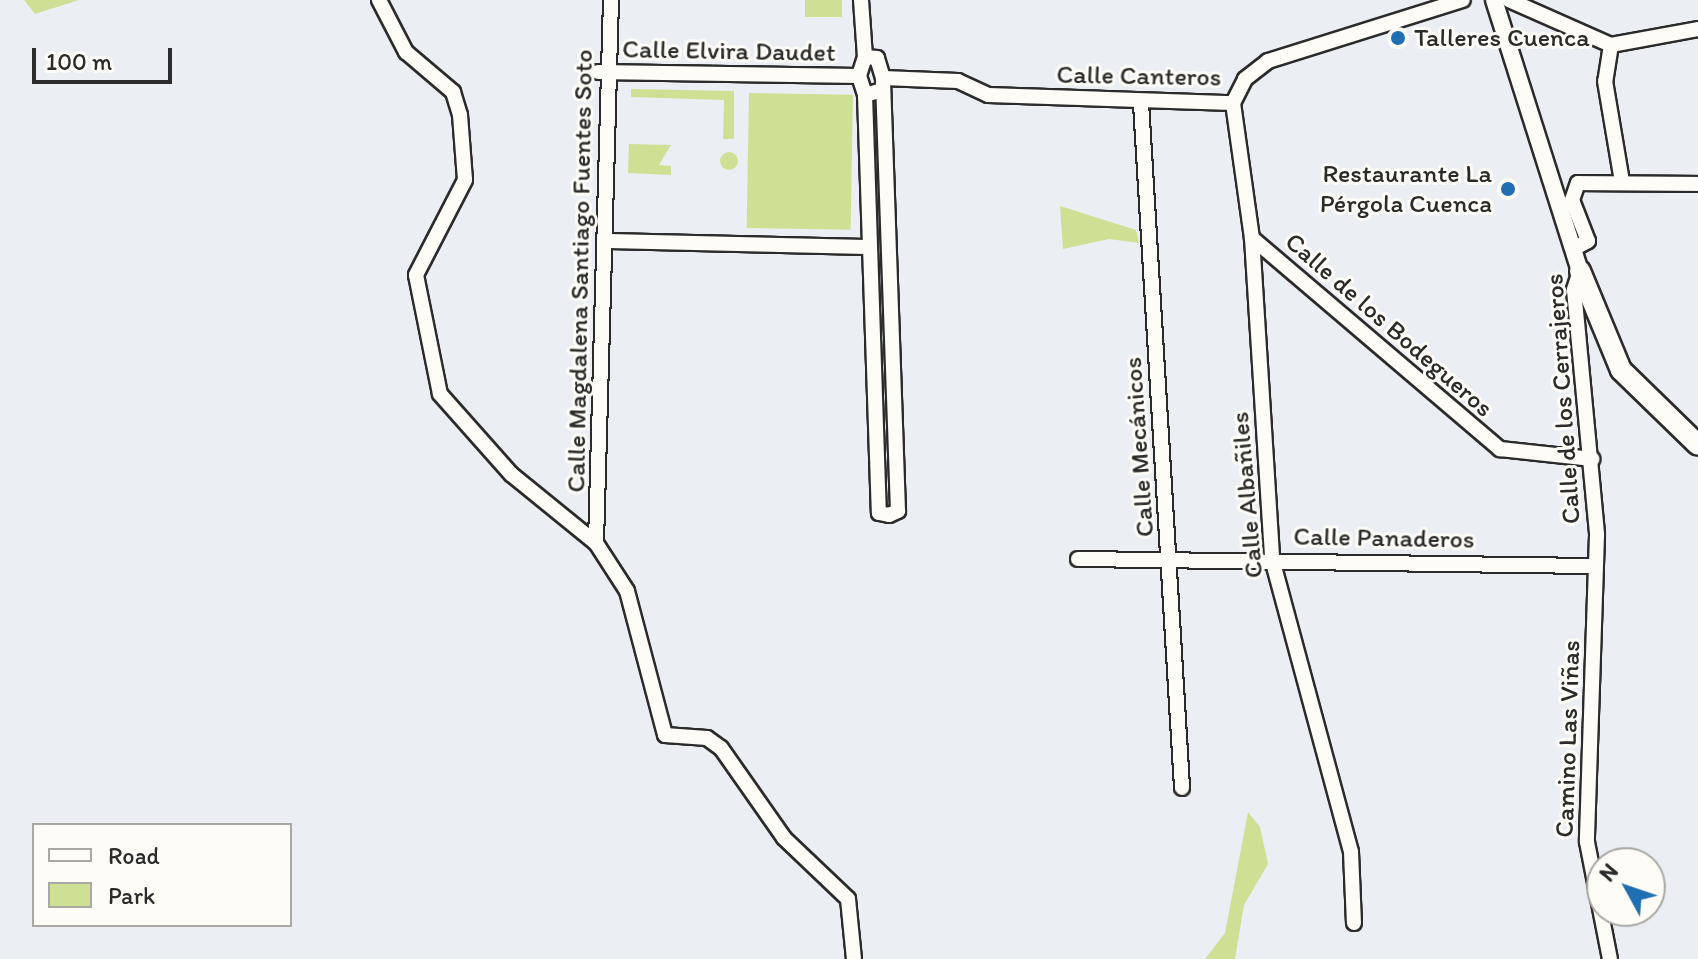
<!DOCTYPE html>
<meta charset="utf-8">
<style>
body{margin:0}
#map{position:relative;width:1698px;height:959px;overflow:hidden;background:#ebeff4;font-family:Itim,sans-serif}
div>[style]{position:absolute}
.green>*{inset:0;background:#cde094;transform-origin:0 0}
.round{border-radius:50%}
.roads{filter:drop-shadow(2px 0 #2b2b2b) drop-shadow(-2px 0 #2b2b2b) drop-shadow(0 2px #2b2b2b) drop-shadow(0 -2px #2b2b2b)}
.minor>*{height:14px;margin:-7px;padding:0 7px;transform-origin:7px;border-radius:7px;background:#fdfcf7}
.major>*{height:16px;margin:-8px;padding:0 8px;transform-origin:8px;border-radius:8px;background:#fdfcf7}
.highway>*{height:20px;margin:-10px;padding:0 10px;transform-origin:10px;border-radius:10px;background:#fdfcf7}
.dots>*{width:22px;height:22px;translate:-50% -50%;box-sizing:border-box;border:4px solid #fdfcf7;border-radius:50%}
span{translate:-50% -50%;white-space:nowrap;text-align:center;line-height:1.15;-webkit-text-stroke:6px #fdfcf7;paint-order:stroke}
.poi-label{font-size:26px;color:#2b2b2b}
.left{translate:0 -50%;text-align:left}
.right{translate:-100% -50%;text-align:right}
.street-label{font-size:26px;color:#2b2b2b}
.legend{position:absolute;left:32px;top:823px;width:260px;height:104px;box-sizing:border-box;background:#fdfcf7;border:2px solid #a9a8a5;margin:0;padding:10px 14px;list-style:none;font-size:24px;color:#2b2b2b}
.legend li{display:flex;align-items:center;gap:16px;height:40px}
.legend b{width:40px;border:2px solid #a9a8a5}
.north{position:absolute;left:1586px;top:847px;width:80px;height:80px;box-sizing:border-box;background:#fdfcf7;border:2px solid #a9a8a5;border-radius:50%;rotate:310deg;font-size:22px;font-weight:700;line-height:32px;text-align:center;color:#2b2b2b}
.north::after{content:'';display:block;margin:auto;width:28px;height:36px;background:#1f6fb2;clip-path:polygon(50% 0,100% 100%,50% 72%,0 100%)}
.scale{position:absolute;left:32px;top:48px;width:140px;height:36px;box-sizing:border-box;border:4px solid #2b2b2b;border-top:0;padding-left:10px;font-size:24px;line-height:28px;white-space:nowrap;color:#2b2b2b;-webkit-text-stroke:6px #fdfcf7;paint-order:stroke}
</style>
<div id="map">
<div class="green">
<i style="clip-path:polygon(24px 0,79px 0,35px 14px)"></i>
<i style="left:805px;top:0;width:37px;height:17px"></i>
<i style="clip-path:polygon(631px 89px,734px 91px,734px 139px,723px 139px,724px 100px,631px 97px)"></i>
<i style="left:749px;top:93px;width:104px;height:135px;rotate:1deg"></i>
<i style="clip-path:polygon(629px 144px,671px 145px,659px 165px,671px 166px,671px 175px,628px 173px)"></i>
<i class="round" style="left:720px;top:152px;width:18px;height:18px"></i>
<i style="clip-path:polygon(1060px 206px,1136px 230px,1139px 243px,1109px 239px,1063px 249px)"></i>
<i style="clip-path:polygon(1248px 812px,1260px 827px,1268px 864px,1244px 905px,1235px 959px,1205px 959px,1225px 933px)"></i>
</div>
<div class="roads">
<div class="minor">
<i style="left:379px;top:0;width:59px;rotate:62.6deg"></i>
<i style="left:406px;top:52px;width:62px;rotate:40.4deg"></i>
<i style="left:453px;top:92px;width:24px;rotate:73deg"></i>
<i style="left:460px;top:115px;width:65px;rotate:85.6deg"></i>
<i style="left:465px;top:180px;width:107px;rotate:117.3deg"></i>
<i style="left:416px;top:275px;width:121px;rotate:78.6deg"></i>
<i style="left:440px;top:394px;width:107px;rotate:48.4deg"></i>
<i style="left:511px;top:474px;width:109px;rotate:39.1deg"></i>
<i style="left:596px;top:543px;width:57px;rotate:57.1deg"></i>
<i style="left:627px;top:591px;width:149px;rotate:75.2deg"></i>
<i style="left:665px;top:735px;width:42px;rotate:4.1deg"></i>
<i style="left:707px;top:738px;width:17px;rotate:36deg"></i>
<i style="left:721px;top:748px;width:110px;rotate:55deg"></i>
<i style="left:784px;top:838px;width:88px;rotate:43.6deg"></i>
<i style="left:848px;top:899px;width:60px;rotate:84.3deg"></i>
<i style="left:861px;top:0;width:57px;rotate:86deg"></i>
<i style="left:1509px;top:0;width:111px;rotate:23.8deg"></i>
<i style="left:1611px;top:45px;width:88px;rotate:-10.4deg"></i>
<i style="left:1611px;top:45px;width:36px;rotate:99deg"></i>
<i style="left:1605px;top:81px;width:101px;rotate:80.4deg"></i>
<i style="left:598px;top:72px;width:261px;rotate:0.9deg"></i>
<i style="left:883px;top:78px;width:75px;rotate:2.3deg"></i>
<i style="left:958px;top:81px;width:33px;rotate:25deg"></i>
<i style="left:988px;top:95px;width:245px;rotate:1.9deg"></i>
<i style="left:1233px;top:103px;width:27px;rotate:-63deg"></i>
<i style="left:1245px;top:79px;width:29px;rotate:-38deg"></i>
<i style="left:1268px;top:61px;width:204px;rotate:-17.4deg"></i>
<i style="left:865px;top:95px;width:418px;rotate:88.1deg"></i>
<i style="left:879px;top:513px;width:10px;rotate:11deg"></i>
<i style="left:889px;top:515px;width:10px;rotate:-24deg"></i>
<i style="left:898px;top:511px;width:433px;rotate:-92deg"></i>
<i style="left:883px;top:78px;width:21px;rotate:-107deg"></i>
<i style="left:877px;top:58px;width:12px;rotate:-175deg"></i>
<i style="left:865px;top:57px;width:20px;rotate:108deg"></i>
<i style="left:859px;top:76px;width:20px;rotate:72deg"></i>
<i style="left:865px;top:95px;width:19px;rotate:-16deg"></i>
<i style="left:1141px;top:103px;width:686px;rotate:86.57deg"></i>
<i style="left:1233px;top:103px;width:136px;rotate:82deg"></i>
<i style="left:1252px;top:238px;width:322px;rotate:86.4deg"></i>
<i style="left:1272px;top:559px;width:303px;rotate:74.9deg"></i>
<i style="left:1351px;top:852px;width:71px;rotate:87.6deg"></i>
<i style="left:1252px;top:238px;width:326px;rotate:40.4deg"></i>
<i style="left:1500px;top:449px;width:93px;rotate:6.2deg"></i>
<i style="left:605px;top:241px;width:265px;rotate:1.3deg"></i>
<i style="left:1573px;top:249px;width:17px;rotate:-28deg"></i>
<i style="left:1588px;top:241px;width:44px;rotate:-111.3deg"></i>
<i style="left:1572px;top:200px;width:18px;rotate:-71deg"></i>
<i style="left:1578px;top:183px;width:120px;rotate:0.5deg"></i>
<i style="left:1580px;top:271px;width:20px;rotate:108deg"></i>
<i style="left:1574px;top:290px;width:246px;rotate:84.6deg"></i>
<i style="left:1597px;top:535px;width:307px;rotate:91.9deg"></i>
<i style="left:1587px;top:842px;width:119px;rotate:78.9deg"></i>
<i style="left:596px;top:543px;width:543px;rotate:-88.42deg"></i>
<i style="left:1078px;top:559px;width:516px;rotate:0.78deg"></i>
</div>
<div class="major">
<i style="left:1494px;top:0;width:284px;rotate:72.4deg"></i>
</div>
<div class="highway">
<i style="left:1580px;top:271px;width:107px;rotate:67.5deg"></i>
<i style="left:1621px;top:370px;width:107px;rotate:44.2deg"></i>
</div>
</div>
<div class="dots">
<i style="left:1398px;top:38px;background:#1f6fb2"></i>
<i style="left:1508px;top:189px;background:#1f6fb2"></i>
</div>
<div class="poi-label">
<span class="left" style="left:1414px;top:38px">Talleres Cuenca</span>
<span class="right" style="left:1492px;top:189px">Restaurante La<br>Pérgola Cuenca</span>
</div>
<div class="street-label">
<span style="left:729px;top:51px;rotate:1deg">Calle Elvira Daudet</span>
<span style="left:1139px;top:76px;rotate:1deg">Calle Canteros</span>
<span style="left:580px;top:271px;rotate:-89deg">Calle Magdalena Santiago Fuentes Soto</span>
<span style="left:1389px;top:325px;rotate:41deg">Calle de los Bodegueros</span>
<span style="left:1563px;top:399px;rotate:-94deg">Calle de los Cerrajeros</span>
<span style="left:1139px;top:447px;rotate:-94deg">Calle Mecánicos</span>
<span style="left:1247px;top:495px;rotate:-95deg">Calle Albañiles</span>
<span style="left:1384px;top:538px;rotate:1deg">Calle Panaderos</span>
<span style="left:1568px;top:739px;rotate:-88deg">Camino Las Viñas</span>
</div>
<ul class="legend">
<li><b style="height:10px;background:#fdfcf7"></b>Road</li>
<li><b style="height:22px;background:#cde094"></b>Park</li>
</ul>
<div class="north">N</div>
<div class="scale">100 m</div>
</div>
